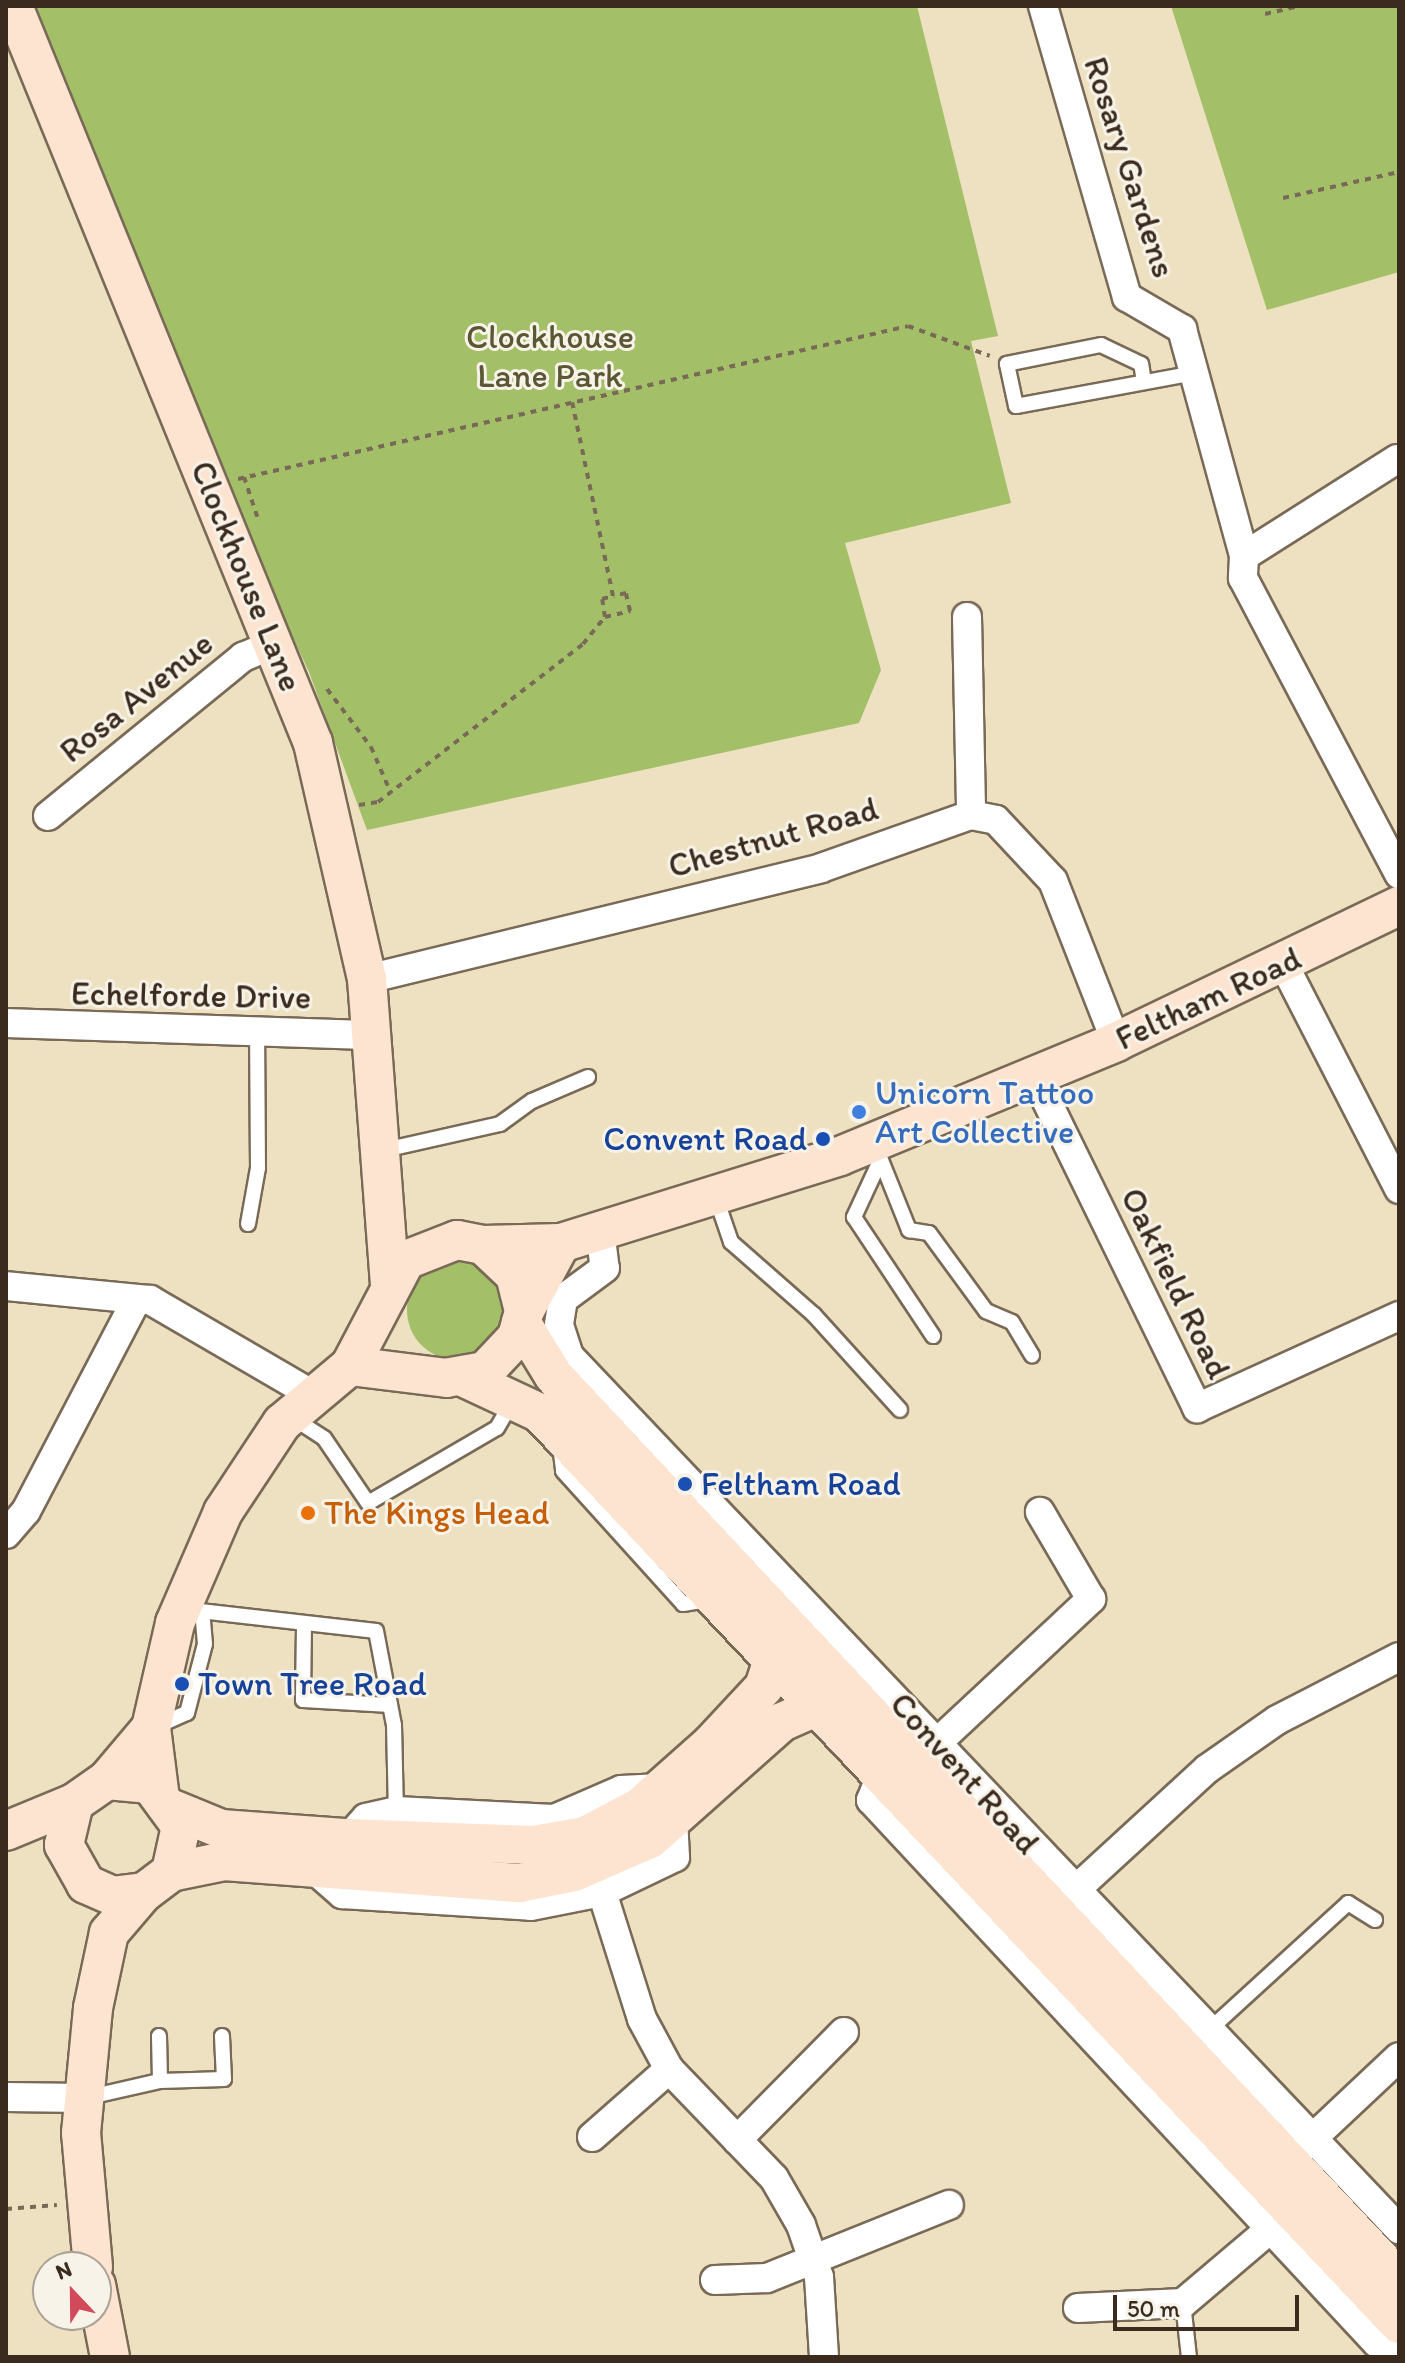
<!DOCTYPE html>
<style>
body{margin:0}
#map{position:relative;width:1405px;height:2363px;overflow:hidden;background:#ede1c1;font-family:Itim,sans-serif}
div>[style]{position:absolute}
.green>*{inset:0;background:#a3bf67}
.round{border-radius:50%}
.path>*{height:4px;margin-top:-2px;transform-origin:0;background:repeating-linear-gradient(90deg,#796a57 0 6px,transparent 0 12px)}
.roads{filter:drop-shadow(2px 0 #796a57) drop-shadow(-2px 0 #796a57) drop-shadow(0 2px #796a57) drop-shadow(0 -2px #796a57)}
.lane>*{height:14px;margin:-7px;padding:0 7px;transform-origin:7px;border-radius:7px;background:#fff}
.street>*{height:28px;margin:-14px;padding:0 14px;transform-origin:14px;border-radius:14px;background:#fff}
.secondary>*{height:38px;margin:-19px;padding:0 19px;transform-origin:19px;border-radius:19px;background:#fde4d1}
.dots>*{width:22px;height:22px;translate:-50% -50%;box-sizing:border-box;border:4px solid #f7f3e8;border-radius:50%}
span{translate:-50% -50%;white-space:nowrap;text-align:center;line-height:1.15;-webkit-text-stroke:6px #f7f3e8;paint-order:stroke}
.street-label{font-size:34px;color:#3b2a1e}
.park-label{font-size:34px;color:#5a5734}
.shop-label{font-size:34px;color:#366cbe}
.left{translate:0 -50%;text-align:left}
.transit-label{font-size:34px;color:#164399}
.right{translate:-100% -50%;text-align:right}
.food-label{font-size:34px;color:#c56008}
.frame{position:absolute;inset:0;border:8px solid #3b2a1e;pointer-events:none}
.north{position:absolute;left:32px;top:2251px;width:80px;height:80px;box-sizing:border-box;background:#f7f3e8;border:2px solid #aca397;border-radius:50%;rotate:338deg;font-size:22px;font-weight:700;line-height:32px;text-align:center;color:#3b2a1e}
.north::after{content:'';display:block;margin:auto;width:28px;height:36px;background:#d1495b;clip-path:polygon(50% 0,100% 100%,50% 72%,0 100%)}
.scale{position:absolute;left:1113px;top:2295px;width:186px;height:36px;box-sizing:border-box;border:4px solid #3b2a1e;border-top:0;padding-left:10px;font-size:24px;line-height:28px;white-space:nowrap;color:#3b2a1e;-webkit-text-stroke:6px #f7f3e8;paint-order:stroke}
</style>
<div id="map">
<div class="green">
<i style="clip-path:polygon(33px 6px,917px 6px,998px 336px,971px 341px,1011px 503px,845px 543px,881px 670px,859px 723px,367px 830px,309px 672px,243px 531px)"></i>
<i style="clip-path:polygon(1171px 6px,1399px 6px,1399px 272px,1267px 310px)"></i>
<i class="round" style="left:407px;top:1260px;width:100px;height:100px"></i>
</div>
<div class="path">
<i style="left:1265px;top:14px;width:36px;rotate:-13deg"></i>
<i style="left:1283px;top:198px;width:119px;rotate:-12.6deg"></i>
<i style="left:244px;top:477px;width:47px;rotate:71.6deg"></i>
<i style="left:238px;top:479px;width:687px;rotate:-12.86deg"></i>
<i style="left:908px;top:326px;width:87px;rotate:20.1deg"></i>
<i style="left:605px;top:617px;width:26px;rotate:-13deg"></i>
<i style="left:630px;top:611px;width:18px;rotate:-103deg"></i>
<i style="left:626px;top:593px;width:13px;rotate:167deg"></i>
<i style="left:327px;top:689px;width:73px;rotate:52.8deg"></i>
<i style="left:371px;top:747px;width:48px;rotate:66.6deg"></i>
<i style="left:359px;top:805px;width:19px;rotate:-9deg"></i>
<i style="left:378px;top:802px;width:259px;rotate:-37.6deg"></i>
<i style="left:583px;top:644px;width:35px;rotate:-51deg"></i>
<i style="left:605px;top:617px;width:18px;rotate:-99deg"></i>
<i style="left:602px;top:599px;width:11px;rotate:-15deg"></i>
<i style="left:613px;top:596px;width:198px;rotate:-101.9deg"></i>
<i style="left:6px;top:2209px;width:51px;rotate:-4.5deg"></i>
</div>
<div class="roads">
<div class="lane">
<i style="left:1144px;top:382px;width:18px;rotate:-99deg"></i>
<i style="left:1141px;top:364px;width:44px;rotate:-154.6deg"></i>
<i style="left:1101px;top:345px;width:96px;rotate:168.6deg"></i>
<i style="left:1007px;top:364px;width:43px;rotate:77.9deg"></i>
<i style="left:1016px;top:406px;width:181px;rotate:-10.5deg"></i>
<i style="left:875px;top:1145px;width:92px;rotate:68.2deg"></i>
<i style="left:909px;top:1230px;width:20px;rotate:9deg"></i>
<i style="left:929px;top:1233px;width:97px;rotate:53.8deg"></i>
<i style="left:986px;top:1311px;width:28px;rotate:23deg"></i>
<i style="left:1012px;top:1322px;width:39px;rotate:59deg"></i>
<i style="left:380px;top:1151px;width:123px;rotate:-12.7deg"></i>
<i style="left:500px;top:1124px;width:39px;rotate:-36deg"></i>
<i style="left:532px;top:1101px;width:61px;rotate:-23.2deg"></i>
<i style="left:880px;top:1161px;width:62px;rotate:114.9deg"></i>
<i style="left:854px;top:1217px;width:143px;rotate:56.4deg"></i>
<i style="left:715px;top:1195px;width:50px;rotate:71.2deg"></i>
<i style="left:731px;top:1242px;width:111px;rotate:41.3deg"></i>
<i style="left:814px;top:1315px;width:128px;rotate:47.8deg"></i>
<i style="left:248px;top:1224px;width:57px;rotate:-79.9deg"></i>
<i style="left:258px;top:1168px;width:138px;rotate:-90.4deg"></i>
<i style="left:293px;top:1418px;width:37px;rotate:33deg"></i>
<i style="left:324px;top:1438px;width:78px;rotate:55.9deg"></i>
<i style="left:368px;top:1503px;width:149px;rotate:-30.2deg"></i>
<i style="left:497px;top:1428px;width:30px;rotate:-60deg"></i>
<i style="left:560px;top:1445px;width:26px;rotate:83deg"></i>
<i style="left:563px;top:1471px;width:179px;rotate:47.9deg"></i>
<i style="left:683px;top:1604px;width:26px;rotate:-9deg"></i>
<i style="left:183px;top:1609px;width:194px;rotate:6.5deg"></i>
<i style="left:376px;top:1631px;width:96px;rotate:79.2deg"></i>
<i style="left:394px;top:1725px;width:86px;rotate:88.7deg"></i>
<i style="left:304px;top:1626px;width:74px;rotate:90.8deg"></i>
<i style="left:303px;top:1700px;width:87px;rotate:3.3deg"></i>
<i style="left:155px;top:1727px;width:35px;rotate:-24deg"></i>
<i style="left:187px;top:1713px;width:71px;rotate:-75.4deg"></i>
<i style="left:205px;top:1644px;width:32px;rotate:-95deg"></i>
<i style="left:1208px;top:2031px;width:190px;rotate:-42.4deg"></i>
<i style="left:1348px;top:1903px;width:32px;rotate:32deg"></i>
<i style="left:159px;top:2036px;width:45px;rotate:88.7deg"></i>
<i style="left:85px;top:2098px;width:77px;rotate:-12.8deg"></i>
<i style="left:160px;top:2081px;width:64px;rotate:-1.8deg"></i>
<i style="left:224px;top:2079px;width:43px;rotate:-92.7deg"></i>
<i style="left:1183px;top:2303px;width:54px;rotate:83.7deg"></i>
</div>
<div class="street">
<i style="left:1043px;top:6px;width:303px;rotate:73.9deg"></i>
<i style="left:1127px;top:297px;width:64px;rotate:30.2deg"></i>
<i style="left:1182px;top:329px;width:235px;rotate:74.7deg"></i>
<i style="left:1397px;top:459px;width:181px;rotate:147.6deg"></i>
<i style="left:1244px;top:556px;width:22px;rotate:93deg"></i>
<i style="left:1243px;top:578px;width:335px;rotate:62.2deg"></i>
<i style="left:967px;top:617px;width:198px;rotate:88.8deg"></i>
<i style="left:48px;top:816px;width:252px;rotate:-39.2deg"></i>
<i style="left:243px;top:657px;width:36px;rotate:-23deg"></i>
<i style="left:1283px;top:963px;width:254px;rotate:62.8deg"></i>
<i style="left:367px;top:979px;width:467px;rotate:-13.7deg"></i>
<i style="left:821px;top:868px;width:159px;rotate:-19.5deg"></i>
<i style="left:971px;top:815px;width:25px;rotate:11deg"></i>
<i style="left:996px;top:820px;width:83px;rotate:46.9deg"></i>
<i style="left:1053px;top:881px;width:173px;rotate:68.6deg"></i>
<i style="left:6px;top:1023px;width:369px;rotate:1.9deg"></i>
<i style="left:1035px;top:1077px;width:369px;rotate:63.9deg"></i>
<i style="left:1197px;top:1408px;width:222px;rotate:-24.5deg"></i>
<i style="left:600px;top:1230px;width:38px;rotate:83deg"></i>
<i style="left:605px;top:1268px;width:52px;rotate:143.6deg"></i>
<i style="left:563px;top:1299px;width:26px;rotate:99deg"></i>
<i style="left:559px;top:1325px;width:33px;rotate:72deg"></i>
<i style="left:569px;top:1356px;width:1205px;rotate:46.45deg"></i>
<i style="left:6px;top:1286px;width:145px;rotate:5.6deg"></i>
<i style="left:150px;top:1300px;width:185px;rotate:30.2deg"></i>
<i style="left:6px;top:1534px;width:30px;rotate:-49deg"></i>
<i style="left:26px;top:1511px;width:239px;rotate:-62.4deg"></i>
<i style="left:940px;top:1740px;width:207px;rotate:-43deg"></i>
<i style="left:1091px;top:1599px;width:101px;rotate:-120.4deg"></i>
<i style="left:880px;top:1778px;width:24px;rotate:112deg"></i>
<i style="left:871px;top:1800px;width:742px;rotate:47.02deg"></i>
<i style="left:1377px;top:2343px;width:23px;rotate:15deg"></i>
<i style="left:348px;top:1838px;width:27px;rotate:-48deg"></i>
<i style="left:366px;top:1818px;width:31px;rotate:-13deg"></i>
<i style="left:396px;top:1811px;width:158px;rotate:2.9deg"></i>
<i style="left:554px;top:1819px;width:73px;rotate:-23.4deg"></i>
<i style="left:621px;top:1790px;width:40px;rotate:-2.9deg"></i>
<i style="left:310px;top:1866px;width:43px;rotate:41.2deg"></i>
<i style="left:342px;top:1894px;width:189px;rotate:3.6deg"></i>
<i style="left:531px;top:1906px;width:72px;rotate:-11.2deg"></i>
<i style="left:602px;top:1892px;width:81px;rotate:-25.6deg"></i>
<i style="left:675px;top:1857px;width:39px;rotate:-93deg"></i>
<i style="left:602px;top:1892px;width:133px;rotate:72.5deg"></i>
<i style="left:642px;top:2019px;width:57px;rotate:61.6deg"></i>
<i style="left:669px;top:2069px;width:151px;rotate:46.1deg"></i>
<i style="left:774px;top:2178px;width:54px;rotate:60.1deg"></i>
<i style="left:801px;top:2225px;width:55px;rotate:70.9deg"></i>
<i style="left:819px;top:2277px;width:80px;rotate:86.4deg"></i>
<i style="left:1059px;top:1905px;width:201px;rotate:-42.6deg"></i>
<i style="left:1207px;top:1769px;width:85px;rotate:-35deg"></i>
<i style="left:1277px;top:1720px;width:137px;rotate:-27.3deg"></i>
<i style="left:6px;top:2097px;width:79px;rotate:0.7deg"></i>
<i style="left:592px;top:2137px;width:103px;rotate:-41.4deg"></i>
<i style="left:737px;top:2140px;width:152px;rotate:-45.3deg"></i>
<i style="left:1301px;top:2149px;width:134px;rotate:-43.2deg"></i>
<i style="left:715px;top:2280px;width:52px;rotate:-2.2deg"></i>
<i style="left:767px;top:2278px;width:196px;rotate:-21.9deg"></i>
<i style="left:1078px;top:2308px;width:105px;rotate:-2.7deg"></i>
<i style="left:1183px;top:2303px;width:113px;rotate:-40.3deg"></i>
</div>
<div class="secondary">
<i style="left:13px;top:6px;width:796px;rotate:67.85deg"></i>
<i style="left:313px;top:743px;width:242px;rotate:77.1deg"></i>
<i style="left:367px;top:979px;width:305px;rotate:85.7deg"></i>
<i style="left:483px;top:1245px;width:78px;rotate:-1.5deg"></i>
<i style="left:561px;top:1243px;width:292px;rotate:-17.3deg"></i>
<i style="left:840px;top:1156px;width:299px;rotate:-22.4deg"></i>
<i style="left:1116px;top:1042px;width:314px;rotate:-25.7deg"></i>
<i style="left:524px;top:1312px;width:78px;rotate:-61.8deg"></i>
<i style="left:521px;top:1322px;width:63px;rotate:58.6deg"></i>
<i style="left:554px;top:1376px;width:1237px;rotate:46.9deg"></i>
<i style="left:463px;top:1377px;width:85px;rotate:25.1deg"></i>
<i style="left:540px;top:1413px;width:1252px;rotate:46.68deg"></i>
<i style="left:107px;top:1780px;width:43px;rotate:5.3deg"></i>
<i style="left:150px;top:1784px;width:52px;rotate:53.6deg"></i>
<i style="left:181px;top:1826px;width:47px;rotate:102.3deg"></i>
<i style="left:171px;top:1872px;width:34px;rotate:143deg"></i>
<i style="left:144px;top:1892px;width:31px;rotate:173deg"></i>
<i style="left:113px;top:1896px;width:30px;rotate:-156deg"></i>
<i style="left:86px;top:1884px;width:45px;rotate:-119.4deg"></i>
<i style="left:64px;top:1845px;width:43px;rotate:-76.6deg"></i>
<i style="left:74px;top:1803px;width:40px;rotate:-34.9deg"></i>
<i style="left:107px;top:1780px;width:68px;rotate:-49.8deg"></i>
<i style="left:159px;top:1791px;width:64px;rotate:-97.2deg"></i>
<i style="left:151px;top:1728px;width:108px;rotate:-77.1deg"></i>
<i style="left:175px;top:1623px;width:121px;rotate:-66.6deg"></i>
<i style="left:223px;top:1512px;width:107px;rotate:-56.5deg"></i>
<i style="left:282px;top:1423px;width:89px;rotate:-40deg"></i>
<i style="left:350px;top:1366px;width:120px;rotate:-62.2deg"></i>
<i style="left:406px;top:1260px;width:55px;rotate:-21.4deg"></i>
<i style="left:457px;top:1240px;width:26px;rotate:11deg"></i>
<i style="left:483px;top:1245px;width:44px;rotate:43.2deg"></i>
<i style="left:515px;top:1275px;width:38px;rotate:76deg"></i>
<i style="left:524px;top:1312px;width:26px;rotate:106deg"></i>
<i style="left:517px;top:1337px;width:47px;rotate:133.3deg"></i>
<i style="left:485px;top:1371px;width:39px;rotate:170deg"></i>
<i style="left:447px;top:1378px;width:98px;rotate:-172.9deg"></i>
<i style="left:175px;top:1810px;width:50px;rotate:22.4deg"></i>
<i style="left:221px;top:1829px;width:127px;rotate:4.1deg"></i>
<i style="left:348px;top:1838px;width:185px;rotate:2.2deg"></i>
<i style="left:533px;top:1845px;width:53px;rotate:-9.8deg"></i>
<i style="left:585px;top:1836px;width:62px;rotate:-27.8deg"></i>
<i style="left:640px;top:1807px;width:95px;rotate:-41.6deg"></i>
<i style="left:711px;top:1744px;width:78px;rotate:-47.1deg"></i>
<i style="left:764px;top:1687px;width:26px;rotate:-72deg"></i>
<i style="left:6px;top:1831px;width:74px;rotate:-22.4deg"></i>
<i style="left:171px;top:1872px;width:54px;rotate:-11.7deg"></i>
<i style="left:224px;top:1861px;width:297px;rotate:4.3deg"></i>
<i style="left:520px;top:1883px;width:55px;rotate:-11.5deg"></i>
<i style="left:574px;top:1872px;width:83px;rotate:-23.5deg"></i>
<i style="left:650px;top:1839px;width:176px;rotate:-41.6deg"></i>
<i style="left:782px;top:1722px;width:36px;rotate:-24deg"></i>
<i style="left:93px;top:2267px;width:135px;rotate:-95.1deg"></i>
<i style="left:81px;top:2133px;width:126px;rotate:-84.5deg"></i>
<i style="left:93px;top:2008px;width:77px;rotate:-78deg"></i>
<i style="left:109px;top:1933px;width:54px;rotate:-49.5deg"></i>
<i style="left:96px;top:2285px;width:73px;rotate:79deg"></i>
</div>
</div>
<div class="dots">
<i style="left:859px;top:1112px;background:#3f7fe0"></i>
<i style="left:823px;top:1139px;background:#1a4fb4"></i>
<i style="left:685px;top:1484px;background:#1a4fb4"></i>
<i style="left:308px;top:1513px;background:#e8710a"></i>
<i style="left:182px;top:1684px;background:#1a4fb4"></i>
</div>
<div class="street-label">
<span style="left:1130px;top:167px;rotate:72deg">Rosary Gardens</span>
<span style="left:247px;top:576px;rotate:68deg">Clockhouse Lane</span>
<span style="left:136px;top:697px;rotate:-39deg">Rosa Avenue</span>
<span style="left:773px;top:837px;rotate:-16deg">Chestnut Road</span>
<span style="left:191px;top:995px;rotate:1deg">Echelforde Drive</span>
<span style="left:1208px;top:998px;rotate:-25deg">Feltham Road</span>
<span style="left:1176px;top:1283px;rotate:64deg">Oakfield Road</span>
<span style="left:965px;top:1773px;rotate:48deg">Convent Road</span>
</div>
<div class="park-label">
<span style="left:550px;top:356px">Clockhouse<br>Lane Park</span>
</div>
<div class="shop-label">
<span class="left" style="left:875px;top:1112px">Unicorn Tattoo<br>Art Collective</span>
</div>
<div class="transit-label">
<span class="right" style="left:807px;top:1139px">Convent Road</span>
<span class="left" style="left:701px;top:1484px">Feltham Road</span>
<span class="left" style="left:198px;top:1684px">Town Tree Road</span>
</div>
<div class="food-label">
<span class="left" style="left:324px;top:1513px">The Kings Head</span>
</div>
<div class="frame"></div>
<div class="north">N</div>
<div class="scale">50 m</div>
</div>
